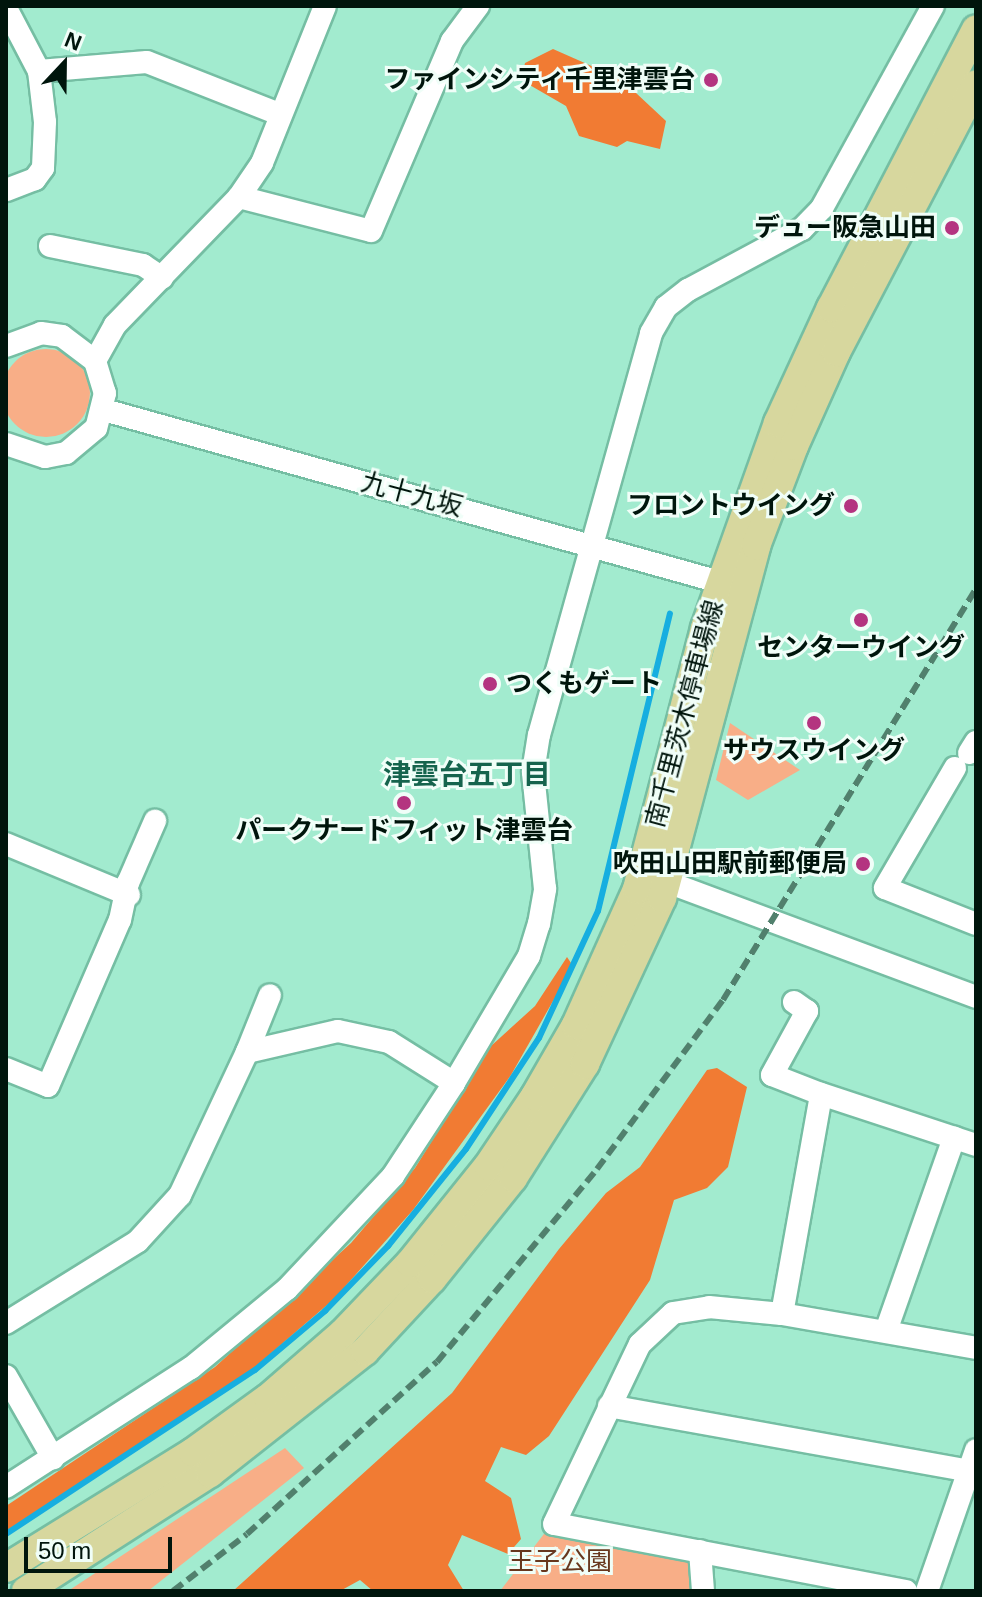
<!DOCTYPE html>
<meta charset="utf-8">
<style>
body{margin:0}
#map{position:relative;width:982px;height:1597px;overflow:hidden;background:#a2ebcf;font-family:Arial,"Noto Sans JP",sans-serif}
div>[style]{position:absolute}
.green>*{inset:0;background:#f8ae87}
.round{border-radius:50%}
.forest>*{inset:0;background:#f17b33}
.stream>*{height:6px;margin:-3px;padding:0 3px;transform-origin:3px;border-radius:3px;background:#16aee0}
.roads{filter:drop-shadow(2px 0 #75bea3) drop-shadow(-2px 0 #75bea3) drop-shadow(0 2px #75bea3) drop-shadow(0 -2px #75bea3)}
.minor>*{height:22px;margin:-11px;padding:0 11px;transform-origin:11px;border-radius:11px;background:#fff}
.major>*{height:28px;margin:-14px;padding:0 14px;transform-origin:14px;border-radius:14px;background:#d7d79e}
.rail>*{height:6px;margin-top:-3px;transform-origin:0;background:repeating-linear-gradient(90deg,#51806d 0 12px,transparent 0 18px)}
.dots>*{width:22px;height:22px;translate:-50% -50%;box-sizing:border-box;border:4px solid #f0fef8;border-radius:50%}
span{translate:-50% -50%;white-space:nowrap;text-align:center;line-height:1.15;-webkit-text-stroke:6px #f0fef8;paint-order:stroke}
.poi-label{font-size:26px;color:#00150c;font-weight:700}
.right{translate:-100% -50%;text-align:right}
.left{translate:0 -50%;text-align:left}
.street-label{font-size:26px;color:#00150c}
.park-label{font-size:26px;color:#67371d}
.neighbourhood-label{font-size:28px;color:#15644d;font-weight:700}
.frame{position:absolute;inset:0;border:8px solid #00150c;pointer-events:none}
.north{position:absolute;left:24px;top:24px;width:80px;height:80px;-webkit-text-stroke:6px #f0fef8;paint-order:stroke;rotate:22deg;font-size:22px;font-weight:700;line-height:32px;text-align:center;color:#00150c}
.north::after{content:'';display:block;margin:auto;width:28px;height:36px;background:#00150c;clip-path:polygon(50% 0,100% 100%,50% 72%,0 100%)}
.scale{position:absolute;left:24px;top:1537px;width:148px;height:36px;box-sizing:border-box;border:4px solid #00150c;border-top:0;padding-left:10px;font-size:24px;line-height:28px;white-space:nowrap;color:#00150c;-webkit-text-stroke:6px #f0fef8;paint-order:stroke}
</style>
<div id="map">
<div class="green">
<i class="round" style="left:2px;top:349px;width:88px;height:88px"></i>
<i style="clip-path:polygon(730px 723px,800px 770px,748px 800px,716px 780px)"></i>
<i style="clip-path:polygon(285px 1448px,304px 1468px,148px 1591px,68px 1591px)"></i>
<i style="clip-path:polygon(547px 1530px,688px 1555px,696px 1568px,697px 1591px,500px 1591px)"></i>
</div>
<div class="forest">
<i style="clip-path:polygon(553px 49px,621px 79px,666px 121px,660px 149px,627px 141px,617px 147px,579px 136px,566px 106px,521px 80px,525px 63px)"></i>
<i style="clip-path:polygon(567px 957px,571px 963px,561px 987px,511px 1075px,413px 1210px,334px 1299px,255px 1367px,187px 1416px,6px 1531px,6px 1506px,215px 1367px,351px 1243px,415px 1168px,491px 1046px,535px 1006px)"></i>
<i style="clip-path:polygon(717px 1068px,747px 1087px,728px 1167px,707px 1188px,674px 1200px,650px 1280px,549px 1436px,526px 1455px,501px 1447px,485px 1481px,511px 1498px,521px 1539px,508px 1554px,462px 1535px,448px 1565px,464px 1591px,373px 1591px,360px 1580px,340px 1591px,233px 1591px,452px 1393px,559px 1249px,606px 1193px,640px 1167px,707px 1070px)"></i>
</div>
<div class="stream">
<i style="left:6px;top:1534px;width:298px;rotate:-33.4deg"></i>
<i style="left:255px;top:1370px;width:92px;rotate:-40.1deg"></i>
<i style="left:325px;top:1311px;width:91px;rotate:-45.9deg"></i>
<i style="left:388px;top:1246px;width:124px;rotate:-51.2deg"></i>
<i style="left:466px;top:1149px;width:133px;rotate:-56.7deg"></i>
<i style="left:539px;top:1038px;width:140px;rotate:-65.1deg"></i>
<i style="left:598px;top:911px;width:306px;rotate:-76.4deg"></i>
</div>
<div class="roads">
<div class="minor">
<i style="left:6px;top:8px;width:71px;rotate:62.4deg"></i>
<i style="left:39px;top:71px;width:51px;rotate:83.3deg"></i>
<i style="left:45px;top:122px;width:46px;rotate:92.5deg"></i>
<i style="left:43px;top:168px;width:14px;rotate:126deg"></i>
<i style="left:35px;top:179px;width:31px;rotate:159deg"></i>
<i style="left:39px;top:71px;width:108px;rotate:-4.8deg"></i>
<i style="left:147px;top:62px;width:142px;rotate:21.5deg"></i>
<i style="left:239px;top:197px;width:136px;rotate:14.4deg"></i>
<i style="left:371px;top:231px;width:207px;rotate:-66.9deg"></i>
<i style="left:452px;top:41px;width:44px;rotate:-53.4deg"></i>
<i style="left:50px;top:246px;width:95px;rotate:11.5deg"></i>
<i style="left:143px;top:265px;width:23px;rotate:34deg"></i>
<i style="left:6px;top:346px;width:37px;rotate:-20deg"></i>
<i style="left:41px;top:333px;width:21px;rotate:8deg"></i>
<i style="left:62px;top:336px;width:41px;rotate:37.1deg"></i>
<i style="left:95px;top:361px;width:34px;rotate:73deg"></i>
<i style="left:105px;top:393px;width:36px;rotate:104deg"></i>
<i style="left:96px;top:428px;width:39px;rotate:140deg"></i>
<i style="left:66px;top:453px;width:21px;rotate:169deg"></i>
<i style="left:45px;top:457px;width:41px;rotate:-161.6deg"></i>
<i style="left:95px;top:361px;width:41px;rotate:-60.9deg"></i>
<i style="left:115px;top:325px;width:178px;rotate:-45.9deg"></i>
<i style="left:239px;top:197px;width:41px;rotate:-55.9deg"></i>
<i style="left:262px;top:163px;width:169px;rotate:-68.1deg"></i>
<i style="left:104px;top:410px;width:654px;rotate:15.61deg"></i>
<i style="left:969px;top:753px;width:13px;rotate:-58deg"></i>
<i style="left:955px;top:768px;width:139px;rotate:120.3deg"></i>
<i style="left:885px;top:888px;width:98px;rotate:21.6deg"></i>
<i style="left:6px;top:844px;width:133px;rotate:22.5deg"></i>
<i style="left:651px;top:876px;width:347px;rotate:20.4deg"></i>
<i style="left:794px;top:1002px;width:16px;rotate:35deg"></i>
<i style="left:807px;top:1011px;width:73px;rotate:118.7deg"></i>
<i style="left:772px;top:1075px;width:53px;rotate:21.2deg"></i>
<i style="left:247px;top:1052px;width:61px;rotate:-68deg"></i>
<i style="left:6px;top:1069px;width:45px;rotate:22deg"></i>
<i style="left:48px;top:1086px;width:181px;rotate:-66.6deg"></i>
<i style="left:120px;top:920px;width:38px;rotate:-78deg"></i>
<i style="left:128px;top:883px;width:68px;rotate:-66.5deg"></i>
<i style="left:782px;top:1314px;width:223px;rotate:-79.9deg"></i>
<i style="left:821px;top:1094px;width:163px;rotate:18.2deg"></i>
<i style="left:6px;top:1323px;width:155px;rotate:-31.8deg"></i>
<i style="left:138px;top:1241px;width:62px;rotate:-47.6deg"></i>
<i style="left:180px;top:1195px;width:158px;rotate:-64.9deg"></i>
<i style="left:247px;top:1052px;width:93px;rotate:-13deg"></i>
<i style="left:338px;top:1031px;width:52px;rotate:12.2deg"></i>
<i style="left:389px;top:1042px;width:77px;rotate:32.2deg"></i>
<i style="left:886px;top:1331px;width:205px;rotate:-70.6deg"></i>
<i style="left:6px;top:1376px;width:95px;rotate:60.2deg"></i>
<i style="left:609px;top:1406px;width:373px;rotate:10.2deg"></i>
<i style="left:6px;top:1487px;width:220px;rotate:-32.8deg"></i>
<i style="left:191px;top:1368px;width:124px;rotate:-39.5deg"></i>
<i style="left:287px;top:1289px;width:155px;rotate:-46.8deg"></i>
<i style="left:393px;top:1176px;width:111px;rotate:-56.7deg"></i>
<i style="left:454px;top:1083px;width:147px;rotate:-59.4deg"></i>
<i style="left:529px;top:956px;width:34px;rotate:-73deg"></i>
<i style="left:539px;top:924px;width:36px;rotate:-80deg"></i>
<i style="left:545px;top:889px;width:118px;rotate:-95.9deg"></i>
<i style="left:533px;top:772px;width:37px;rotate:-81deg"></i>
<i style="left:539px;top:735px;width:417px;rotate:-74.4deg"></i>
<i style="left:651px;top:333px;width:30px;rotate:-60deg"></i>
<i style="left:666px;top:307px;width:28px;rotate:-38deg"></i>
<i style="left:688px;top:290px;width:129px;rotate:-28.2deg"></i>
<i style="left:802px;top:229px;width:29px;rotate:-46deg"></i>
<i style="left:822px;top:208px;width:230px;rotate:-61.2deg"></i>
<i style="left:700px;top:1551px;width:40px;rotate:85.7deg"></i>
<i style="left:906px;top:1591px;width:358px;rotate:-169.2deg"></i>
<i style="left:554px;top:1524px;width:199px;rotate:-64.5deg"></i>
<i style="left:640px;top:1344px;width:45px;rotate:-43.2deg"></i>
<i style="left:673px;top:1313px;width:36px;rotate:-9deg"></i>
<i style="left:709px;top:1307px;width:73px;rotate:5.5deg"></i>
<i style="left:782px;top:1314px;width:197px;rotate:9.9deg"></i>
<i style="left:927px;top:1591px;width:149px;rotate:-70.8deg"></i>
</div>
<div class="major">
<i style="left:6px;top:1568px;width:220px;rotate:-31.8deg"></i>
<i style="left:193px;top:1452px;width:92px;rotate:-35.8deg"></i>
<i style="left:268px;top:1398px;width:99px;rotate:-40.9deg"></i>
<i style="left:343px;top:1333px;width:97px;rotate:-46.3deg"></i>
<i style="left:410px;top:1263px;width:124px;rotate:-51.2deg"></i>
<i style="left:488px;top:1166px;width:84px;rotate:-56.1deg"></i>
<i style="left:535px;top:1096px;width:82px;rotate:-60deg"></i>
<i style="left:576px;top:1025px;width:149px;rotate:-65.8deg"></i>
<i style="left:637px;top:889px;width:270px;rotate:-75.4deg"></i>
<i style="left:705px;top:628px;width:218px;rotate:-70.4deg"></i>
<i style="left:778px;top:423px;width:127px;rotate:-65.3deg"></i>
<i style="left:831px;top:308px;width:314px;rotate:-62.5deg"></i>
<i style="left:26px;top:1591px;width:219px;rotate:-32.7deg"></i>
<i style="left:210px;top:1473px;width:197px;rotate:-38.2deg"></i>
<i style="left:365px;top:1351px;width:98px;rotate:-47.1deg"></i>
<i style="left:432px;top:1279px;width:129px;rotate:-51.3deg"></i>
<i style="left:513px;top:1178px;width:135px;rotate:-57.7deg"></i>
<i style="left:585px;top:1064px;width:183px;rotate:-65.1deg"></i>
<i style="left:662px;top:898px;width:364px;rotate:-75deg"></i>
<i style="left:756px;top:546px;width:107px;rotate:-69.2deg"></i>
<i style="left:794px;top:446px;width:103px;rotate:-65.9deg"></i>
<i style="left:836px;top:352px;width:302px;rotate:-62.4deg"></i>
</div>
</div>
<div class="rail">
<i style="left:173px;top:1591px;width:93px;rotate:-37.6deg"></i>
<i style="left:247px;top:1534px;width:256px;rotate:-42.2deg"></i>
<i style="left:437px;top:1362px;width:251px;rotate:-50.3deg"></i>
<i style="left:597px;top:1169px;width:211px;rotate:-53.3deg"></i>
<i style="left:723px;top:1000px;width:483px;rotate:-58.4deg"></i>
</div>
<div class="dots">
<i style="left:711px;top:80px;background:#b43480"></i>
<i style="left:952px;top:228px;background:#b43480"></i>
<i style="left:851px;top:506px;background:#b43480"></i>
<i style="left:861px;top:620px;background:#b43480"></i>
<i style="left:490px;top:684px;background:#b43480"></i>
<i style="left:814px;top:723px;background:#b43480"></i>
<i style="left:404px;top:803px;background:#b43480"></i>
<i style="left:863px;top:864px;background:#b43480"></i>
</div>
<div class="poi-label">
<span class="right" style="left:695px;top:80px">ファインシティ千里津雲台</span>
<span class="right" style="left:936px;top:228px">デュー阪急山田</span>
<span class="right" style="left:835px;top:506px">フロントウイング</span>
<span style="left:861px;top:648px">センターウイング</span>
<span class="left" style="left:506px;top:684px">つくもゲート</span>
<span style="left:814px;top:751px">サウスウイング</span>
<span style="left:404px;top:831px">パークナードフィット津雲台</span>
<span class="right" style="left:847px;top:864px">吹田山田駅前郵便局</span>
</div>
<div class="street-label">
<span style="left:412px;top:495px;rotate:15deg">九十九坂</span>
<span style="left:685px;top:714px;rotate:-75deg">南千里茨木停車場線</span>
</div>
<div class="park-label">
<span style="left:560px;top:1562px">王子公園</span>
</div>
<div class="neighbourhood-label">
<span style="left:467px;top:775px">津雲台五丁目</span>
</div>
<div class="frame"></div>
<div class="north">N</div>
<div class="scale">50 m</div>
</div>
